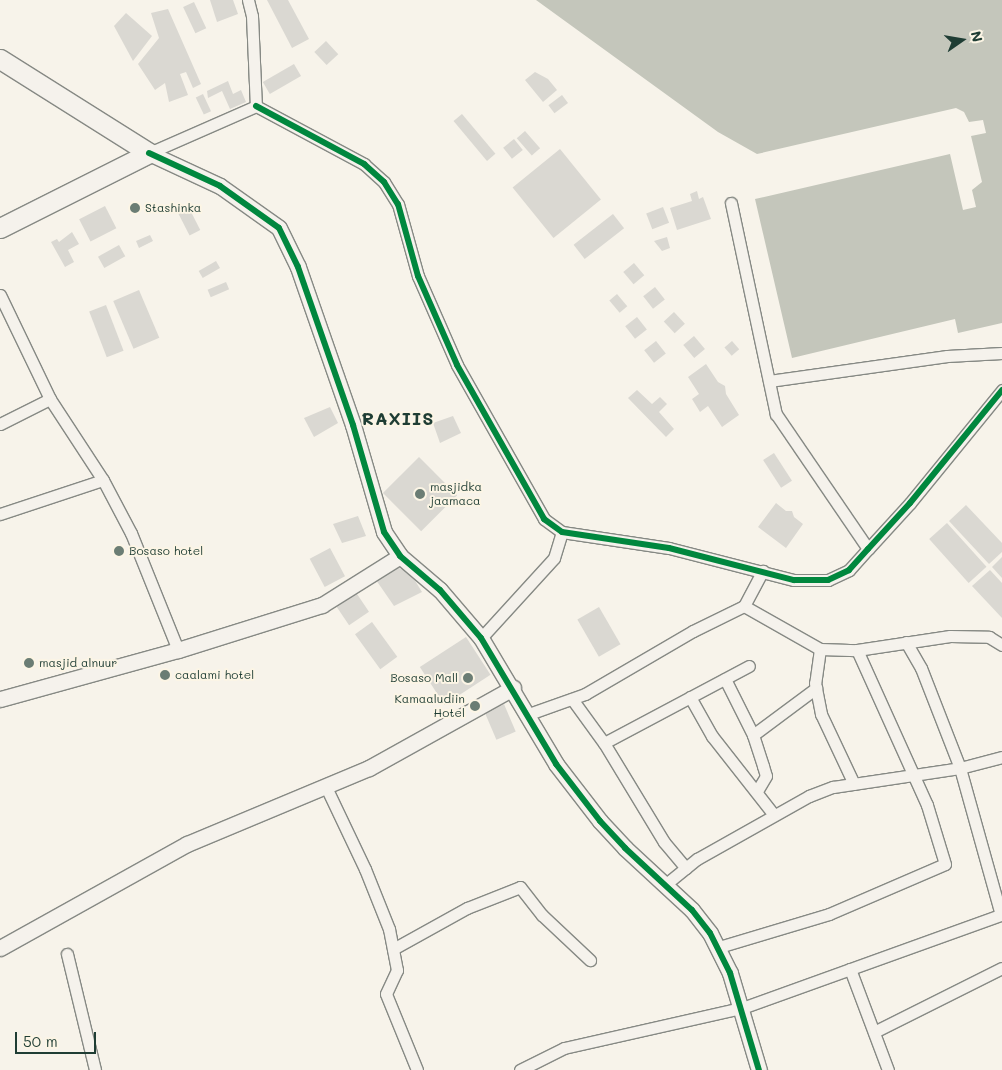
<!DOCTYPE html>
<style>
body{margin:0}
#map{position:relative;width:1002px;height:1070px;overflow:hidden;background:#f7f3ea;font-family:Mali,sans-serif}
div>[style]{position:absolute}
.water>*{inset:0;background:#c4c6bb}
.building>*{inset:0;background:#dad8d2;transform-origin:0 0}
.roads{filter:drop-shadow(1px 0 #868984) drop-shadow(-1px 0 #868984) drop-shadow(0 1px #868984) drop-shadow(0 -1px #868984)}
.minor>*{height:11px;margin:-5.5px;padding:0 5.5px;transform-origin:5.5px;border-radius:5.5px;background:#f5f2ec}
.tertiary>*{height:15px;margin:-7.5px;padding:0 7.5px;transform-origin:7.5px;border-radius:7.5px;background:#f5f2ec}
.primary>*{height:19px;margin:-9.5px;padding:0 9.5px;transform-origin:9.5px;border-radius:9.5px;background:#f5f2ec}
.cycleway>*{height:6px;margin:-3px;padding:0 3px;transform-origin:3px;border-radius:3px;background:#00873e}
.dots>*{width:14px;height:14px;translate:-50% -50%;box-sizing:border-box;border:2px solid #fcf5e5;border-radius:50%}
span{translate:-50% -50%;white-space:nowrap;text-align:center;line-height:1.15;-webkit-text-stroke:4px #fcf5e5;paint-order:stroke}
.poi-label{font-size:12px;color:#1f3d34}
.left{translate:0 -50%;text-align:left}
.right{translate:-100% -50%;text-align:right}
.district-label{font-size:18px;color:#1f3d34;font-weight:700;letter-spacing:1px}
.north{position:absolute;left:937px;top:15px;width:50px;height:50px;-webkit-text-stroke:4px #fcf5e5;paint-order:stroke;rotate:77deg;font-size:14px;font-weight:700;line-height:20px;text-align:center;color:#1f3d34}
.north::after{content:'';display:block;margin:auto;width:18px;height:22px;background:#1f3d34;clip-path:polygon(50% 0,100% 100%,50% 72%,0 100%)}
.scale{position:absolute;left:15px;top:1032px;width:81px;height:22px;box-sizing:border-box;border:2px solid #1f3d34;border-top:0;padding-left:6px;font-size:15px;line-height:18px;white-space:nowrap;color:#1f3d34;-webkit-text-stroke:4px #fcf5e5;paint-order:stroke}
</style>
<div id="map">
<div class="water">
<i style="clip-path:polygon(536px 0,1002px 0,1002px 323px,958px 333px,955px 319px,792px 358px,755px 199px,950px 154px,963px 210px,976px 207px,972px 190px,982px 182px,971px 136px,986px 133px,983px 120px,969px 122px,964px 112px,956px 108px,757px 154px,718px 132px)"></i>
</div>
<div class="building">
<i style="clip-path:polygon(210px 0,233px 0,238px 14px,217px 22px)"></i>
<i style="clip-path:polygon(267px 0,288px 0,309px 39px,292px 48px)"></i>
<i style="left:194px;top:2px;width:29px;height:12px;rotate:65deg"></i>
<i style="clip-path:polygon(168px 9px,201px 84px,193px 88px,186px 72px,180px 74px,188px 95px,169px 102px,165px 83px,155px 90px,138px 64px,159px 38px,151px 13px)"></i>
<i style="clip-path:polygon(126px 13px,152px 36px,133px 61px,114px 26px)"></i>
<i style="left:326px;top:41px;width:18px;height:16px;rotate:47deg"></i>
<i style="left:294px;top:64px;width:14px;height:36px;rotate:60deg"></i>
<i style="clip-path:polygon(535px 72px,548px 79px,557px 90px,543px 102px,525px 80px)"></i>
<i style="clip-path:polygon(228px 81px,233px 94px,241px 90px,246px 102px,230px 109px,222px 91px,208px 98px,207px 91px)"></i>
<i style="left:203px;top:94px;width:19px;height:8px;rotate:65deg"></i>
<i style="left:562px;top:95px;width:10px;height:17px;rotate:53deg"></i>
<i style="left:462px;top:114px;width:52px;height:11px;rotate:50deg"></i>
<i style="left:525px;top:131px;width:23px;height:11px;rotate:49deg"></i>
<i style="left:514px;top:139px;width:14px;height:14px;rotate:51deg"></i>
<i style="left:560px;top:149px;width:65px;height:61px;rotate:51deg"></i>
<i style="clip-path:polygon(697px 191px,699px 199px,703px 197px,711px 219px,677px 230px,670px 208px,692px 201px,690px 194px)"></i>
<i style="left:105px;top:206px;width:25px;height:29px;rotate:63deg"></i>
<i style="left:188px;top:206px;width:27px;height:12px;rotate:63deg"></i>
<i style="left:663px;top:207px;width:17px;height:18px;rotate:69deg"></i>
<i style="left:613px;top:214px;width:18px;height:50px;rotate:52deg"></i>
<i style="clip-path:polygon(72px 232px,79px 244px,68px 250px,74px 262px,65px 267px,51px 242px,57px 239px,59px 242px)"></i>
<i style="clip-path:polygon(150px 235px,153px 241px,139px 248px,136px 241px)"></i>
<i style="clip-path:polygon(667px 237px,670px 248px,662px 251px,654px 241px)"></i>
<i style="left:119px;top:245px;width:13px;height:24px;rotate:61deg"></i>
<i style="left:216px;top:261px;width:8px;height:20px;rotate:60deg"></i>
<i style="left:634px;top:263px;width:16px;height:14px;rotate:50deg"></i>
<i style="left:226px;top:282px;width:8px;height:20px;rotate:67deg"></i>
<i style="left:655px;top:287px;width:16px;height:15px;rotate:52deg"></i>
<i style="left:139px;top:290px;width:52px;height:28px;rotate:67deg"></i>
<i style="left:617px;top:294px;width:16px;height:10px;rotate:50deg"></i>
<i style="left:106px;top:305px;width:49px;height:18px;rotate:69deg"></i>
<i style="left:674px;top:312px;width:16px;height:14px;rotate:47deg"></i>
<i style="left:637px;top:317px;width:16px;height:15px;rotate:52deg"></i>
<i style="left:694px;top:336px;width:17px;height:14px;rotate:50deg"></i>
<i style="left:656px;top:341px;width:16px;height:15px;rotate:52deg"></i>
<i style="left:732px;top:341px;width:11px;height:10px;rotate:49deg"></i>
<i style="clip-path:polygon(706px 364px,718px 382px,725px 386px,726px 394px,739px 415px,722px 427px,708px 406px,700px 412px,692px 399px,699px 394px,688px 377px)"></i>
<i style="clip-path:polygon(637px 390px,652px 404px,660px 397px,667px 404px,659px 412px,674px 429px,666px 437px,628px 398px)"></i>
<i style="clip-path:polygon(330px 407px,338px 423px,314px 437px,304px 418px)"></i>
<i style="clip-path:polygon(453px 416px,461px 433px,440px 443px,433px 423px)"></i>
<i style="left:774px;top:453px;width:33px;height:13px;rotate:57deg"></i>
<i style="left:419px;top:457px;width:54px;height:51px;rotate:45deg"></i>
<i style="clip-path:polygon(776px 503px,786px 511px,792px 511px,794px 517px,803px 524px,786px 548px,758px 527px)"></i>
<i style="clip-path:polygon(966px 505px,1002px 543px,1002px 552px,989px 564px,949px 521px)"></i>
<i style="clip-path:polygon(358px 516px,366px 536px,342px 543px,333px 524px)"></i>
<i style="left:947px;top:523px;width:59px;height:24px;rotate:48deg"></i>
<i style="left:330px;top:548px;width:32px;height:23px;rotate:62deg"></i>
<i style="clip-path:polygon(1002px 557px,1002px 578px,992px 567px)"></i>
<i style="clip-path:polygon(397px 567px,411px 574px,422px 592px,394px 606px,376px 580px)"></i>
<i style="clip-path:polygon(990px 570px,1002px 583px,1002px 618px,972px 586px)"></i>
<i style="left:355px;top:591px;width:25px;height:24px;rotate:56deg"></i>
<i style="left:599px;top:607px;width:43px;height:25px;rotate:60deg"></i>
<i style="left:372px;top:622px;width:43px;height:21px;rotate:54deg"></i>
<i style="left:466px;top:637px;width:45px;height:55px;rotate:57deg"></i>
<i style="left:504px;top:704px;width:30px;height:21px;rotate:67deg"></i>
</div>
<div class="roads">
<div class="minor">
<i style="left:248px;top:0;width:16px;rotate:76deg"></i>
<i style="left:252px;top:16px;width:90px;rotate:87.5deg"></i>
<i style="left:256px;top:106px;width:123px;rotate:28.2deg"></i>
<i style="left:364px;top:164px;width:27px;rotate:42deg"></i>
<i style="left:384px;top:182px;width:26px;rotate:58deg"></i>
<i style="left:398px;top:204px;width:75px;rotate:74.5deg"></i>
<i style="left:418px;top:276px;width:97px;rotate:66.3deg"></i>
<i style="left:457px;top:365px;width:177px;rotate:60.5deg"></i>
<i style="left:544px;top:519px;width:22px;rotate:36deg"></i>
<i style="left:562px;top:532px;width:108px;rotate:8.5deg"></i>
<i style="left:669px;top:548px;width:129px;rotate:14.4deg"></i>
<i style="left:794px;top:580px;width:34px"></i>
<i style="left:828px;top:580px;width:23px;rotate:-25deg"></i>
<i style="left:849px;top:570px;width:28px;rotate:-48deg"></i>
<i style="left:868px;top:549px;width:62px;rotate:-47.6deg"></i>
<i style="left:910px;top:503px;width:146px;rotate:-50.8deg"></i>
<i style="left:149px;top:153px;width:117px;rotate:-23.7deg"></i>
<i style="left:731px;top:203px;width:216px;rotate:78deg"></i>
<i style="left:776px;top:414px;width:163px;rotate:55.7deg"></i>
<i style="left:0;top:295px;width:115px;rotate:64.3deg"></i>
<i style="left:50px;top:399px;width:97px;rotate:56.8deg"></i>
<i style="left:103px;top:480px;width:60px;rotate:62.2deg"></i>
<i style="left:131px;top:533px;width:126px;rotate:68.1deg"></i>
<i style="left:769px;top:381px;width:180px;rotate:-8deg"></i>
<i style="left:947px;top:356px;width:55px;rotate:-3.1deg"></i>
<i style="left:0;top:424px;width:56px;rotate:-26.6deg"></i>
<i style="left:0;top:514px;width:108px;rotate:-18.3deg"></i>
<i style="left:744px;top:606px;width:87px;rotate:29.5deg"></i>
<i style="left:820px;top:649px;width:37px;rotate:2deg"></i>
<i style="left:857px;top:650px;width:94px;rotate:-8.6deg"></i>
<i style="left:950px;top:636px;width:39px;rotate:1deg"></i>
<i style="left:989px;top:637px;width:15px;rotate:32deg"></i>
<i style="left:481px;top:638px;width:108px;rotate:-47.6deg"></i>
<i style="left:554px;top:558px;width:27px;rotate:-73deg"></i>
<i style="left:820px;top:649px;width:34px;rotate:98deg"></i>
<i style="left:815px;top:683px;width:32px;rotate:79deg"></i>
<i style="left:821px;top:714px;width:77px;rotate:64.8deg"></i>
<i style="left:725px;top:679px;width:63px;rotate:63.4deg"></i>
<i style="left:753px;top:735px;width:33px;rotate:72deg"></i>
<i style="left:763px;top:766px;width:10px;rotate:73deg"></i>
<i style="left:766px;top:776px;width:17px;rotate:121deg"></i>
<i style="left:690px;top:697px;width:45px;rotate:60.6deg"></i>
<i style="left:712px;top:736px;width:100px;rotate:51.9deg"></i>
<i style="left:572px;top:699px;width:54px;rotate:54deg"></i>
<i style="left:604px;top:743px;width:116px;rotate:58.8deg"></i>
<i style="left:664px;top:842px;width:34px;rotate:50deg"></i>
<i style="left:526px;top:715px;width:63px;rotate:-19.6deg"></i>
<i style="left:585px;top:694px;width:125px;rotate:-30.3deg"></i>
<i style="left:693px;top:631px;width:57px;rotate:-26.1deg"></i>
<i style="left:744px;top:606px;width:40px;rotate:-62deg"></i>
<i style="left:753px;top:735px;width:79px;rotate:-36.7deg"></i>
<i style="left:604px;top:743px;width:164px;rotate:-28deg"></i>
<i style="left:326px;top:787px;width:91px;rotate:64.6deg"></i>
<i style="left:365px;top:869px;width:65px;rotate:68.2deg"></i>
<i style="left:389px;top:929px;width:42px;rotate:79deg"></i>
<i style="left:397px;top:970px;width:26px;rotate:115deg"></i>
<i style="left:386px;top:994px;width:82px;rotate:67.8deg"></i>
<i style="left:666px;top:884px;width:40px;rotate:-39deg"></i>
<i style="left:697px;top:859px;width:129px;rotate:-29.4deg"></i>
<i style="left:809px;top:796px;width:26px;rotate:-21deg"></i>
<i style="left:833px;top:787px;width:128px;rotate:-8.5deg"></i>
<i style="left:960px;top:768px;width:43px;rotate:-14.7deg"></i>
<i style="left:719px;top:947px;width:115px;rotate:-16.7deg"></i>
<i style="left:829px;top:914px;width:126px;rotate:-23.3deg"></i>
<i style="left:945px;top:864px;width:62px;rotate:-107deg"></i>
<i style="left:927px;top:805px;width:170px;rotate:-114.3deg"></i>
<i style="left:393px;top:949px;width:85px;rotate:-29deg"></i>
<i style="left:467px;top:908px;width:57px;rotate:-21.6deg"></i>
<i style="left:520px;top:887px;width:36px;rotate:52deg"></i>
<i style="left:542px;top:915px;width:66px;rotate:43.2deg"></i>
<i style="left:67px;top:954px;width:119px;rotate:76.4deg"></i>
<i style="left:850px;top:969px;width:108px;rotate:69.4deg"></i>
<i style="left:874px;top:1032px;width:143px;rotate:-26.6deg"></i>
<i style="left:520px;top:1070px;width:49px;rotate:-26.6deg"></i>
<i style="left:564px;top:1048px;width:182px;rotate:-12.7deg"></i>
<i style="left:742px;top:1008px;width:275px;rotate:-19.8deg"></i>
<i style="left:1001px;top:915px;width:153px;rotate:-105.6deg"></i>
<i style="left:960px;top:768px;width:107px;rotate:-111.3deg"></i>
<i style="left:921px;top:668px;width:30px;rotate:-120deg"></i>
</div>
<div class="tertiary">
<i style="left:149px;top:153px;width:78px;rotate:24.9deg"></i>
<i style="left:220px;top:186px;width:72px;rotate:35.4deg"></i>
<i style="left:279px;top:228px;width:43px;rotate:64deg"></i>
<i style="left:298px;top:267px;width:167px;rotate:70.8deg"></i>
<i style="left:353px;top:425px;width:111px;rotate:73.8deg"></i>
<i style="left:384px;top:532px;width:29px;rotate:56deg"></i>
<i style="left:400px;top:556px;width:52px;rotate:40.4deg"></i>
<i style="left:440px;top:590px;width:63px;rotate:49.5deg"></i>
<i style="left:481px;top:638px;width:147px;rotate:59.2deg"></i>
<i style="left:556px;top:764px;width:72px;rotate:52.3deg"></i>
<i style="left:600px;top:821px;width:37px;rotate:47deg"></i>
<i style="left:625px;top:848px;width:91px;rotate:42.8deg"></i>
<i style="left:692px;top:910px;width:29px;rotate:52deg"></i>
<i style="left:710px;top:933px;width:45px;rotate:63.4deg"></i>
<i style="left:730px;top:973px;width:101px;rotate:73.4deg"></i>
<i style="left:0;top:699px;width:185px;rotate:-15.4deg"></i>
<i style="left:178px;top:650px;width:151px;rotate:-17.4deg"></i>
<i style="left:322px;top:605px;width:92px;rotate:-32.1deg"></i>
<i style="left:0;top:948px;width:214px;rotate:-29.1deg"></i>
<i style="left:187px;top:844px;width:197px;rotate:-22.7deg"></i>
<i style="left:369px;top:768px;width:165px;rotate:-29.1deg"></i>
</div>
<div class="primary">
<i style="left:0;top:59px;width:176px;rotate:32.2deg"></i>
<i style="left:0;top:228px;width:167px;rotate:-26.7deg"></i>
</div>
</div>
<div class="cycleway">
<i style="left:256px;top:106px;width:123px;rotate:28.2deg"></i>
<i style="left:364px;top:164px;width:27px;rotate:42deg"></i>
<i style="left:384px;top:182px;width:26px;rotate:58deg"></i>
<i style="left:398px;top:204px;width:75px;rotate:74.5deg"></i>
<i style="left:418px;top:276px;width:97px;rotate:66.3deg"></i>
<i style="left:457px;top:365px;width:177px;rotate:60.5deg"></i>
<i style="left:544px;top:519px;width:22px;rotate:36deg"></i>
<i style="left:562px;top:532px;width:108px;rotate:8.5deg"></i>
<i style="left:669px;top:548px;width:129px;rotate:14.4deg"></i>
<i style="left:794px;top:580px;width:34px"></i>
<i style="left:828px;top:580px;width:23px;rotate:-25deg"></i>
<i style="left:849px;top:570px;width:28px;rotate:-48deg"></i>
<i style="left:868px;top:549px;width:62px;rotate:-47.6deg"></i>
<i style="left:910px;top:503px;width:146px;rotate:-50.8deg"></i>
<i style="left:149px;top:153px;width:78px;rotate:24.9deg"></i>
<i style="left:220px;top:186px;width:72px;rotate:35.4deg"></i>
<i style="left:279px;top:228px;width:43px;rotate:64deg"></i>
<i style="left:298px;top:267px;width:167px;rotate:70.8deg"></i>
<i style="left:353px;top:425px;width:111px;rotate:73.8deg"></i>
<i style="left:384px;top:532px;width:29px;rotate:56deg"></i>
<i style="left:400px;top:556px;width:52px;rotate:40.4deg"></i>
<i style="left:440px;top:590px;width:63px;rotate:49.5deg"></i>
<i style="left:481px;top:638px;width:147px;rotate:59.2deg"></i>
<i style="left:556px;top:764px;width:72px;rotate:52.3deg"></i>
<i style="left:600px;top:821px;width:37px;rotate:47deg"></i>
<i style="left:625px;top:848px;width:91px;rotate:42.8deg"></i>
<i style="left:692px;top:910px;width:29px;rotate:52deg"></i>
<i style="left:710px;top:933px;width:45px;rotate:63.4deg"></i>
<i style="left:730px;top:973px;width:101px;rotate:73.4deg"></i>
</div>
<div class="dots">
<i style="left:135px;top:208px;background:#6b7d74"></i>
<i style="left:420px;top:494px;background:#6b7d74"></i>
<i style="left:119px;top:551px;background:#6b7d74"></i>
<i style="left:29px;top:663px;background:#6b7d74"></i>
<i style="left:165px;top:675px;background:#6b7d74"></i>
<i style="left:468px;top:678px;background:#6b7d74"></i>
<i style="left:475px;top:706px;background:#6b7d74"></i>
</div>
<div class="poi-label">
<span class="left" style="left:145px;top:208px">Stashinka</span>
<span class="left" style="left:430px;top:494px">masjidka<br>jaamaca</span>
<span class="left" style="left:129px;top:551px">Bosaso hotel</span>
<span class="left" style="left:39px;top:663px">masjid alnuur</span>
<span class="left" style="left:175px;top:675px">caalami hotel</span>
<span class="right" style="left:458px;top:678px">Bosaso Mall</span>
<span class="right" style="left:465px;top:706px">Kamaaludiin<br>Hotel</span>
</div>
<div class="district-label">
<span style="left:398px;top:418px">RAXIIS</span>
</div>
<div class="north">N</div>
<div class="scale">50 m</div>
</div>
